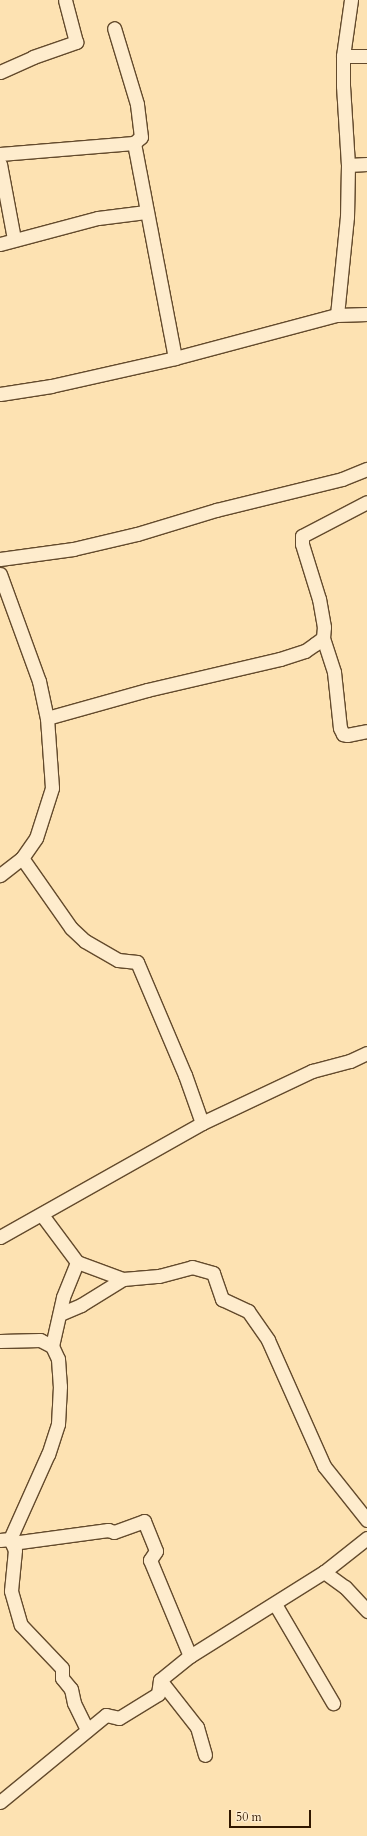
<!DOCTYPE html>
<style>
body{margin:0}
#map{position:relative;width:367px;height:1836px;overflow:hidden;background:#fde2b2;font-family:Cardo,serif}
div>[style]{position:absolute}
.roads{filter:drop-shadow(1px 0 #634a2c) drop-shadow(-1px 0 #634a2c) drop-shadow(0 1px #634a2c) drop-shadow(0 -1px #634a2c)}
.minor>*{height:13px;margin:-6.5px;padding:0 6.5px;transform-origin:6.5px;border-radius:6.5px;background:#feeccd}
span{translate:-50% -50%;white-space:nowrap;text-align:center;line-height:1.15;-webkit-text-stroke:3.5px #feeccd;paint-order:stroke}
.scale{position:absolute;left:229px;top:1810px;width:82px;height:18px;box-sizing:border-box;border:2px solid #301700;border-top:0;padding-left:5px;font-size:12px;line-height:14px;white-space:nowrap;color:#301700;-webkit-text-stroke:3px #feeccd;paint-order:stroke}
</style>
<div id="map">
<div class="roads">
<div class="minor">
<i style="left:343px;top:56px;width:24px"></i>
<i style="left:0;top:72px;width:36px;rotate:-24deg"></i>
<i style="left:33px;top:57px;width:46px;rotate:-19.2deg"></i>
<i style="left:76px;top:42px;width:43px;rotate:-104.7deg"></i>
<i style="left:134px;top:143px;width:219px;rotate:79.2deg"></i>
<i style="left:0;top:154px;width:134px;rotate:-4.7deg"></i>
<i style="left:134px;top:143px;width:9px;rotate:-41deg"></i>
<i style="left:141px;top:137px;width:33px;rotate:-97deg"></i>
<i style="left:137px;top:104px;width:79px;rotate:-106.8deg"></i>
<i style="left:0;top:164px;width:76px;rotate:79.4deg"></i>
<i style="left:348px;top:165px;width:19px;rotate:-3deg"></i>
<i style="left:0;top:244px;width:101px;rotate:-14.9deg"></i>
<i style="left:98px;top:218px;width:48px;rotate:-7.1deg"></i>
<i style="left:337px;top:315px;width:99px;rotate:-84.2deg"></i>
<i style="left:347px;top:217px;width:52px;rotate:-88.9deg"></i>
<i style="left:348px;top:165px;width:79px;rotate:-93.6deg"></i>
<i style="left:343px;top:86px;width:30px;rotate:-90deg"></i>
<i style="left:343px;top:56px;width:57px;rotate:-81.9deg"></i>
<i style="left:0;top:394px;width:52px;rotate:-8.9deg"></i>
<i style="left:51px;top:386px;width:127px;rotate:-12.7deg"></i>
<i style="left:175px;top:358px;width:168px;rotate:-14.9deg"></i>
<i style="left:337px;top:315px;width:30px;rotate:-2deg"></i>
<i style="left:0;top:559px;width:74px;rotate:-7.8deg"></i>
<i style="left:73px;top:549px;width:66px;rotate:-13.2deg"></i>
<i style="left:137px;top:534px;width:83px;rotate:-16.9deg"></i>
<i style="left:216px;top:510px;width:130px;rotate:-13.8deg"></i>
<i style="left:342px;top:479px;width:27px;rotate:-22deg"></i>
<i style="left:0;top:574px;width:114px;rotate:70deg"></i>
<i style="left:39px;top:681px;width:38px;rotate:78deg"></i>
<i style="left:47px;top:718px;width:70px;rotate:85.9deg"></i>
<i style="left:52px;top:788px;width:52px;rotate:107.7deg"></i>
<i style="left:36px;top:838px;width:24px;rotate:125deg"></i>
<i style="left:22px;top:858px;width:28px;rotate:142deg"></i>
<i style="left:323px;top:638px;width:36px;rotate:72deg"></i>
<i style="left:334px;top:672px;width:56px;rotate:83.9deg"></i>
<i style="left:340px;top:728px;width:7px;rotate:63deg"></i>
<i style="left:343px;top:734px;width:4px;rotate:14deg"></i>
<i style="left:347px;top:735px;width:20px;rotate:-11deg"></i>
<i style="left:47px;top:718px;width:104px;rotate:-15.6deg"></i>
<i style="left:147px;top:690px;width:137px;rotate:-13.1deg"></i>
<i style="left:280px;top:659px;width:26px;rotate:-18deg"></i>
<i style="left:305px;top:651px;width:12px;rotate:-35deg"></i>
<i style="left:315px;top:644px;width:10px;rotate:-37deg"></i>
<i style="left:323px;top:638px;width:11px;rotate:-85deg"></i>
<i style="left:324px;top:627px;width:28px;rotate:-100deg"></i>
<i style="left:319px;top:599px;width:58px;rotate:-107.2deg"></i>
<i style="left:302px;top:544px;width:8px;rotate:-90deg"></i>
<i style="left:302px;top:536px;width:73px;rotate:-27.6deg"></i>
<i style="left:22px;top:858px;width:85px;rotate:55deg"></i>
<i style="left:71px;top:928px;width:19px;rotate:43deg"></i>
<i style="left:85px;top:941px;width:38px;rotate:30deg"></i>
<i style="left:118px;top:960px;width:19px;rotate:6deg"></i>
<i style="left:137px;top:962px;width:123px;rotate:67deg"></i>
<i style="left:185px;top:1075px;width:51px;rotate:70.5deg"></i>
<i style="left:42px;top:1215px;width:59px;rotate:53.3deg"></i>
<i style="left:77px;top:1262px;width:49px;rotate:20.3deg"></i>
<i style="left:123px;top:1279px;width:36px;rotate:-5deg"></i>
<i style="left:159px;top:1276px;width:34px;rotate:-15deg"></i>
<i style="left:192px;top:1267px;width:22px;rotate:16deg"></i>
<i style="left:213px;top:1273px;width:28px;rotate:71deg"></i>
<i style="left:222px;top:1299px;width:29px;rotate:25deg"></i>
<i style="left:248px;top:1311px;width:35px;rotate:55deg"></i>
<i style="left:268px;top:1340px;width:138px;rotate:66deg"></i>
<i style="left:324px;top:1466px;width:69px;rotate:51.5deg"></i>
<i style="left:0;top:1237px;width:232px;rotate:-29.4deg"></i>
<i style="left:202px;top:1123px;width:122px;rotate:-25.3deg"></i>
<i style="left:312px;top:1071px;width:39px;rotate:-15deg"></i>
<i style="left:350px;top:1061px;width:19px;rotate:-25deg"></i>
<i style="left:60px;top:1314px;width:23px;rotate:-23deg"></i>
<i style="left:81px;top:1305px;width:49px;rotate:-31.8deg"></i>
<i style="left:0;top:1341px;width:40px;rotate:-1.4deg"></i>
<i style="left:40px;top:1340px;width:13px;rotate:27deg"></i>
<i style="left:52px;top:1346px;width:14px;rotate:65deg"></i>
<i style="left:58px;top:1359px;width:27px;rotate:86deg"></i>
<i style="left:60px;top:1386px;width:38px;rotate:93deg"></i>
<i style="left:58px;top:1424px;width:32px;rotate:108deg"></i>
<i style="left:48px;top:1454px;width:93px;rotate:114.1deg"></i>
<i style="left:52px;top:1346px;width:50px;rotate:-77.3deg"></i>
<i style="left:63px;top:1297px;width:38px;rotate:-68deg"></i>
<i style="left:0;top:1540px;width:10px;rotate:-6deg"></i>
<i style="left:10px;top:1539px;width:12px;rotate:66deg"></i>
<i style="left:15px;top:1550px;width:41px;rotate:95.6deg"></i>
<i style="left:11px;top:1591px;width:35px;rotate:74deg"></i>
<i style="left:21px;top:1625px;width:59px;rotate:46.4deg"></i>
<i style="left:62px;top:1668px;width:10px;rotate:90deg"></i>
<i style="left:62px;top:1678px;width:14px;rotate:51deg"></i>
<i style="left:71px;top:1689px;width:14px;rotate:78deg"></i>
<i style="left:74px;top:1703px;width:30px;rotate:64deg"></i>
<i style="left:12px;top:1543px;width:97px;rotate:-7.7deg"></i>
<i style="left:108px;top:1530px;width:6px;rotate:18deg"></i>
<i style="left:114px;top:1532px;width:32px;rotate:-20deg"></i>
<i style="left:144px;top:1521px;width:32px;rotate:68deg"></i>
<i style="left:156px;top:1551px;width:11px;rotate:124deg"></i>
<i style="left:150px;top:1560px;width:104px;rotate:67.4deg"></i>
<i style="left:324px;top:1572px;width:26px;rotate:36deg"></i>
<i style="left:345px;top:1587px;width:33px;rotate:47deg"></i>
<i style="left:275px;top:1604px;width:115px;rotate:59.6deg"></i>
<i style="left:160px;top:1680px;width:60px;rotate:51.8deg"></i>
<i style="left:197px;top:1727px;width:29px;rotate:74deg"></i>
<i style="left:0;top:1802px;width:137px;rotate:-39.4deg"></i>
<i style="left:106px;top:1715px;width:13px;rotate:13deg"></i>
<i style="left:119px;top:1718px;width:46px;rotate:-31.6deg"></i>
<i style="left:158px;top:1694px;width:14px;rotate:-82deg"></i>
<i style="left:160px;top:1680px;width:38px;rotate:-39deg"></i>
<i style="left:190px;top:1656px;width:158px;rotate:-32.1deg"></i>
<i style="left:324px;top:1572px;width:55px;rotate:-38.3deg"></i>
</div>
</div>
<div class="scale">50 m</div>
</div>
